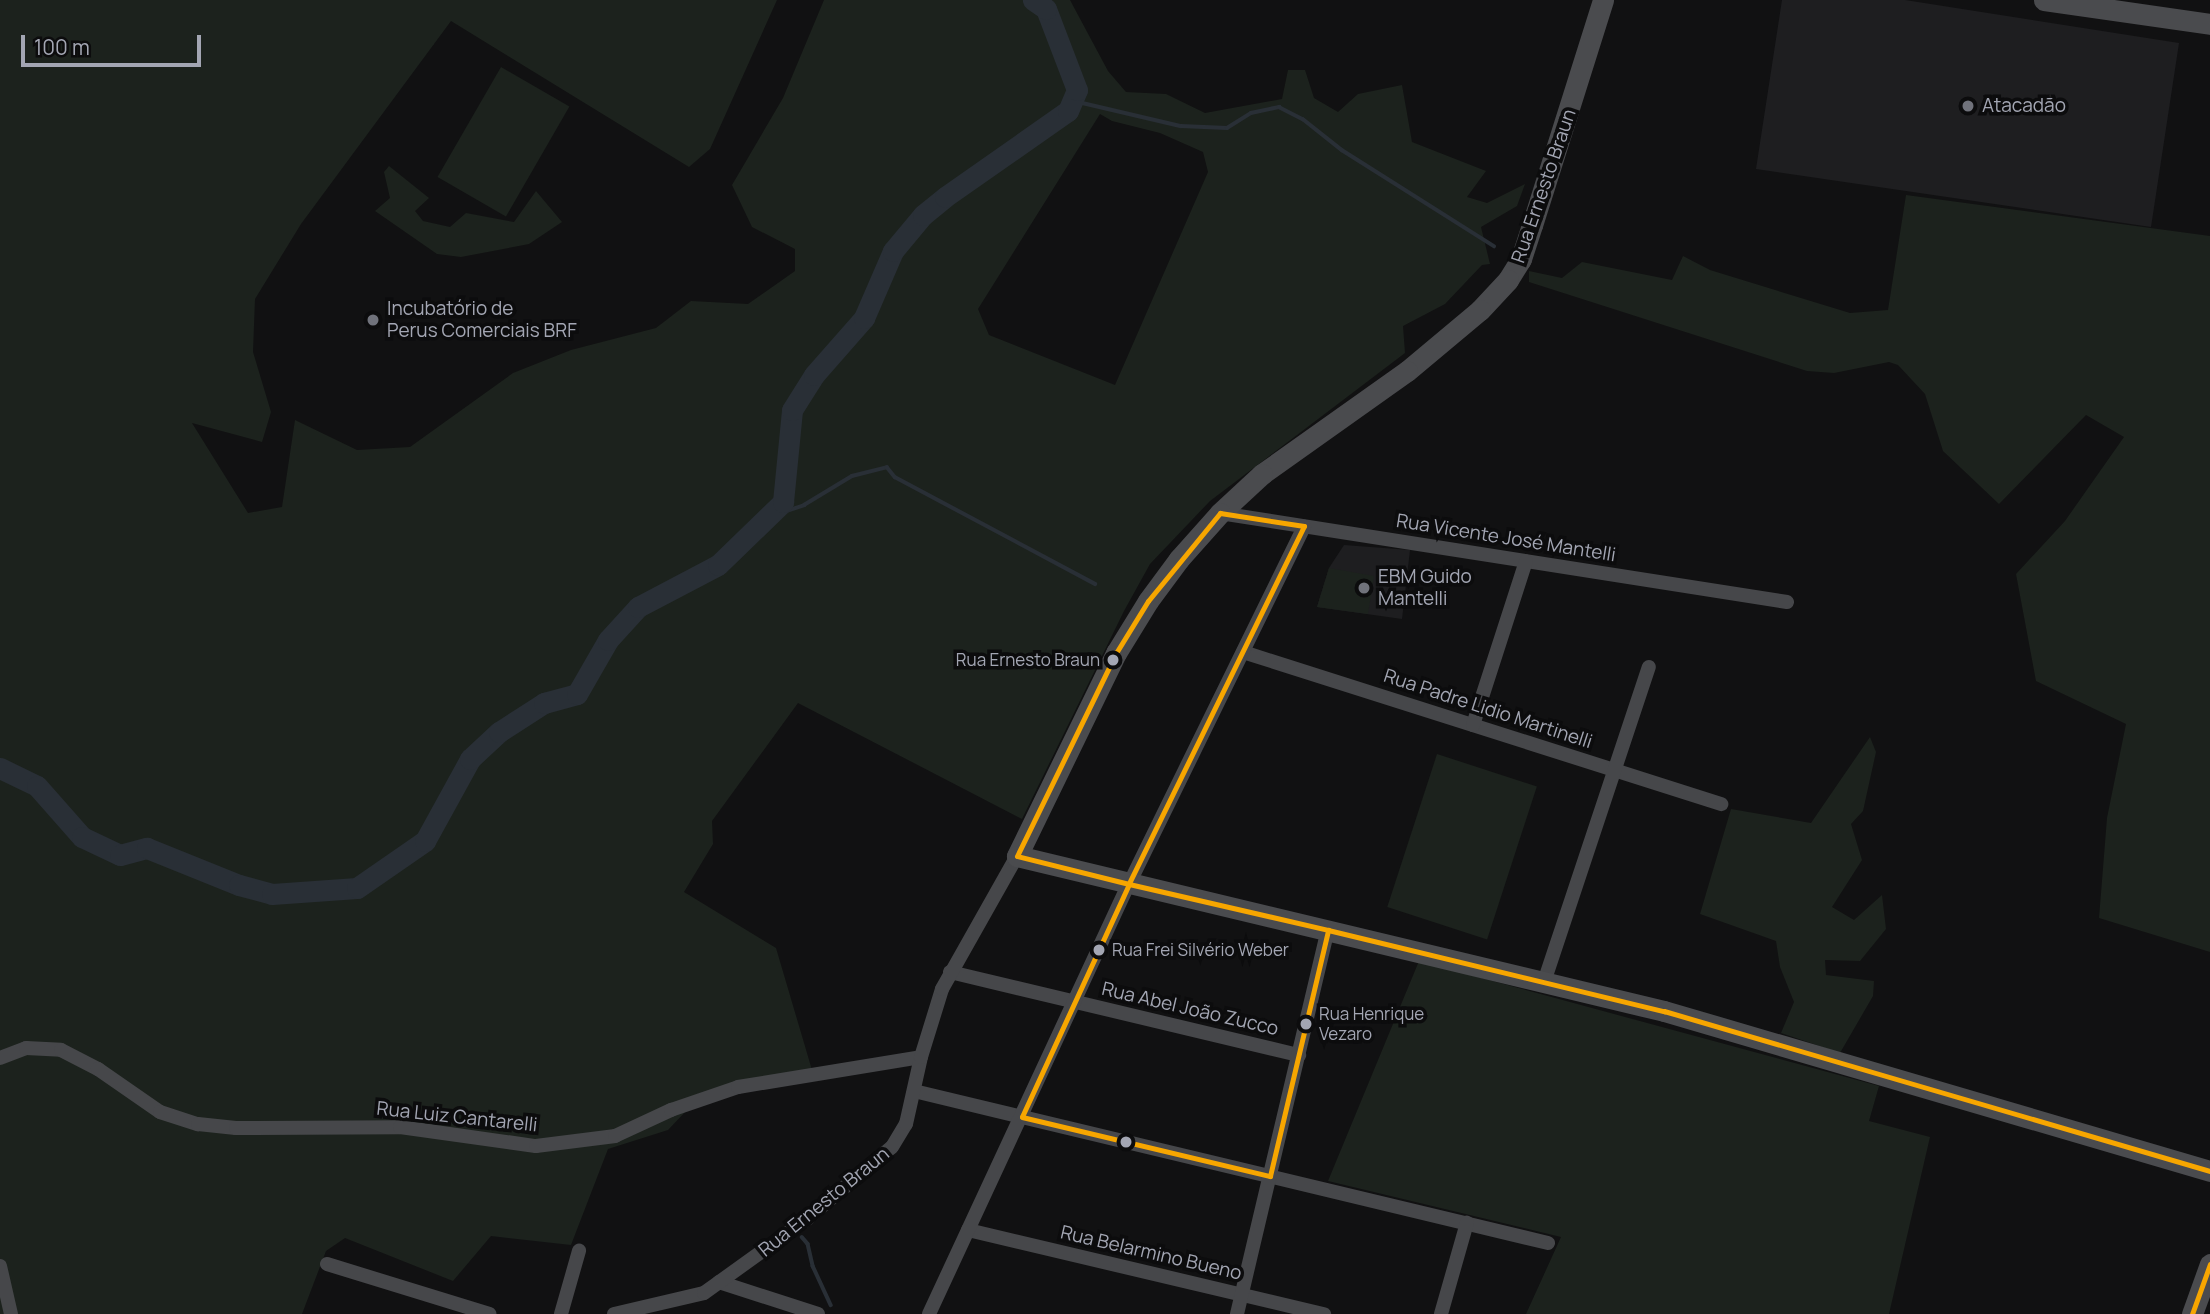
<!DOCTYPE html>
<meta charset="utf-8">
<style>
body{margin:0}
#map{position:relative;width:2210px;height:1314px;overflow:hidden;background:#111112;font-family:Manrope,sans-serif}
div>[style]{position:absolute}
.built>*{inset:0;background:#1e1e20}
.green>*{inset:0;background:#1c221d;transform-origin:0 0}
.stream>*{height:3.5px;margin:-1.75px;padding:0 1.75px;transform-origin:1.75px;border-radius:1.75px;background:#292f36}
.river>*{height:21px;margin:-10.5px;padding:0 10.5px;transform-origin:10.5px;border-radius:10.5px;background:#292f36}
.street>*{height:14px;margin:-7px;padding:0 7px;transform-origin:7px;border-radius:7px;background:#46474a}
.secondary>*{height:21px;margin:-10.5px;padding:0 10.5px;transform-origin:10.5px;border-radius:10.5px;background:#4a4b4e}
.bus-1>*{height:5px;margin:-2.5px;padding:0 2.5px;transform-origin:2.5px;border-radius:2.5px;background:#f7a600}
.dots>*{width:19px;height:19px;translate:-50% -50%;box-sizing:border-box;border:4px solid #0c0c0d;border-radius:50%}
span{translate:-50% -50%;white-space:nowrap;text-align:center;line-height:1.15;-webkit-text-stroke:7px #0c0c0d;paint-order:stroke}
.bus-label{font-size:17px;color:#a3a6b3}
.right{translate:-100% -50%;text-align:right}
.left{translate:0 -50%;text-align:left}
.poi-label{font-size:19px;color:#a3a6b3}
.street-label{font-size:19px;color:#a3a6b3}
.scale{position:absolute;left:21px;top:35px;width:180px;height:32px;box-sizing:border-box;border:4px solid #a3a6b3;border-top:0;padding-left:9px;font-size:21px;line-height:24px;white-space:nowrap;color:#a3a6b3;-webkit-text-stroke:5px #0c0c0d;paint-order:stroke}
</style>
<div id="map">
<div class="built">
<i style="clip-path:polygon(1782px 0,1905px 0,2179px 43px,2151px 227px,1756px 169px)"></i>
<i style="clip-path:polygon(1344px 545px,1410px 550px,1402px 619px,1317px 607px,1329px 568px)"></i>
</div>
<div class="green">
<i style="clip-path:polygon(evenodd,0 0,777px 0,710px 149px,689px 167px,451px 21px,301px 224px,255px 299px,253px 352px,271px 412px,262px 442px,192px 423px,248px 513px,282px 507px,295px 420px,357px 450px,410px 447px,513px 373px,571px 350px,656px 328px,691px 301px,748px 304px,795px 271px,795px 249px,752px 227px,732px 185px,783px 98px,824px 0,1070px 0,1108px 71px,1126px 92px,1166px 94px,1205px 113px,1282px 99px,1288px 70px,1305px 70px,1314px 98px,1338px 112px,1358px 94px,1402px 85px,1412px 142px,1486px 171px,1467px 197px,1487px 203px,1525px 184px,1517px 206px,1481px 227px,1490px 264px,1482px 265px,1445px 304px,1403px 326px,1405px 353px,1210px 501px,1150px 564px,1124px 611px,1022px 819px,798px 703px,712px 821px,713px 844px,684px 892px,776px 948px,812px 1070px,688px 1109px,668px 1130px,608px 1149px,571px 1245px,491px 1236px,453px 1281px,345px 1238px,326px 1251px,302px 1314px,0 1314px,0 0,1100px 114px,1112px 121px,1160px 133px,1203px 152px,1208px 172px,1115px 385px,989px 335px,978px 309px,1100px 114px)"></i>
<i style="left:501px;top:67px;width:79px;height:127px;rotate:30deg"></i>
<i style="clip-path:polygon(389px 166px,429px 198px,415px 211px,423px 221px,450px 227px,466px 213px,514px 222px,536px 191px,562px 222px,529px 244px,461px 257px,437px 254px,375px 211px,390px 198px,384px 172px)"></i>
<i style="clip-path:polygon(1906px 195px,2210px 236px,2210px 952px,2099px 918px,2107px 818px,2126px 724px,2036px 681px,2016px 574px,2065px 521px,2124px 437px,2086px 415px,1999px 504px,1943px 451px,1925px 394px,1898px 365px,1889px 362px,1834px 373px,1807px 371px,1529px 282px,1529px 271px,1562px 278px,1582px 262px,1672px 280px,1683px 256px,1710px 270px,1850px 313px,1888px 310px)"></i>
<i style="clip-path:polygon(1329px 568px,1374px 576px,1368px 614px,1317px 607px)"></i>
<i style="clip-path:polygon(1870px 737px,1876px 752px,1863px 811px,1851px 824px,1862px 860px,1832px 907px,1854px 920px,1882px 895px,1886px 929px,1860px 961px,1825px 960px,1826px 975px,1874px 981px,1873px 996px,1840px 1053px,1781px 1033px,1794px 1002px,1780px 967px,1776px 941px,1700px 914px,1731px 809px,1811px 823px)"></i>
<i style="left:1437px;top:754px;width:105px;height:161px;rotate:18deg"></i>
<i style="clip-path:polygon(1419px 961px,1879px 1086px,1869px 1121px,1930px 1137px,1889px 1314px,1526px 1314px,1561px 1237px,1328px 1181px)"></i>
</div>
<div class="stream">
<i style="left:1074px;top:101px;width:110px;rotate:13.2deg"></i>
<i style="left:1181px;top:126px;width:46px;rotate:2.5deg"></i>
<i style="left:1227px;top:128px;width:28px;rotate:-32deg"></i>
<i style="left:1251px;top:113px;width:29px;rotate:-12deg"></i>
<i style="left:1279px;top:107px;width:27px;rotate:27deg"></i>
<i style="left:1303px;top:119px;width:50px;rotate:38.5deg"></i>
<i style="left:1342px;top:150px;width:180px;rotate:32.3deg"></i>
<i style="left:768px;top:517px;width:38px;rotate:-18deg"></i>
<i style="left:804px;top:505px;width:56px;rotate:-31.1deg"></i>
<i style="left:852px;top:476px;width:36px;rotate:-14deg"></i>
<i style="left:887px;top:467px;width:13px;rotate:51deg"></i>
<i style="left:895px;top:477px;width:227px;rotate:28.1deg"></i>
<i style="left:802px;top:1237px;width:9px;rotate:49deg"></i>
<i style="left:808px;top:1244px;width:23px;rotate:77deg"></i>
<i style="left:813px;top:1266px;width:43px;rotate:65.2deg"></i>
</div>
<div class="river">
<i style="left:0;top:768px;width:41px;rotate:25.9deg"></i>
<i style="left:37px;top:786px;width:68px;rotate:48.6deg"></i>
<i style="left:82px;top:837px;width:42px;rotate:25.3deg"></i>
<i style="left:120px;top:855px;width:28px;rotate:-15deg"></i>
<i style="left:147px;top:848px;width:99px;rotate:21.9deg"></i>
<i style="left:239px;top:885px;width:34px;rotate:15deg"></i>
<i style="left:272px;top:894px;width:85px;rotate:-4deg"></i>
<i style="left:357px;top:888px;width:83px;rotate:-34.7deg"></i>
<i style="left:425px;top:841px;width:94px;rotate:-61.2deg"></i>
<i style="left:470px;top:759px;width:40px;rotate:-43deg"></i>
<i style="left:499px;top:732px;width:54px;rotate:-32.8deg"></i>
<i style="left:544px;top:703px;width:34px;rotate:-15deg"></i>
<i style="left:577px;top:694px;width:62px;rotate:-60.1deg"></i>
<i style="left:608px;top:640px;width:45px;rotate:-47.7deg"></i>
<i style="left:638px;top:607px;width:90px;rotate:-27.7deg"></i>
<i style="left:718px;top:565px;width:91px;rotate:-44.1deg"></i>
<i style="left:783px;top:502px;width:92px;rotate:-84.4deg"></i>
<i style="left:792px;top:410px;width:41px;rotate:-57.8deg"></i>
<i style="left:814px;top:375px;width:76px;rotate:-48.7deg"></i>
<i style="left:864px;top:318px;width:73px;rotate:-66.6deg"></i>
<i style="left:893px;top:251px;width:47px;rotate:-50.2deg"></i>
<i style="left:923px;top:215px;width:28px;rotate:-39deg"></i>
<i style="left:945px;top:197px;width:150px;rotate:-35deg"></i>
<i style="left:1068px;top:111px;width:23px;rotate:-67deg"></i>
<i style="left:1077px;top:90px;width:87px;rotate:-110.9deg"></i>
<i style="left:1046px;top:9px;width:16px;rotate:-145deg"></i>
</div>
<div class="street">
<i style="left:1220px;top:513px;width:574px;rotate:8.92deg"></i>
<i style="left:1243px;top:652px;width:502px;rotate:17.64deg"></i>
<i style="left:1473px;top:725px;width:172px;rotate:-72.1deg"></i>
<i style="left:950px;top:972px;width:359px;rotate:13.4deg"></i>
<i style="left:1544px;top:982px;width:332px;rotate:-71.6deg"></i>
<i style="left:0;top:1058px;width:28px;rotate:-21deg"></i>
<i style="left:26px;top:1048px;width:35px;rotate:3deg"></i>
<i style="left:61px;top:1050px;width:42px;rotate:27.2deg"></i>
<i style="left:98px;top:1069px;width:75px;rotate:34.7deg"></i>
<i style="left:160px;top:1112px;width:40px;rotate:18deg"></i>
<i style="left:198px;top:1124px;width:38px;rotate:6deg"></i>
<i style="left:236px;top:1128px;width:164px;rotate:-0.3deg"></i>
<i style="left:400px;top:1127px;width:137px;rotate:8deg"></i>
<i style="left:536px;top:1146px;width:80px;rotate:-7.2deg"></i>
<i style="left:615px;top:1136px;width:62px;rotate:-24.9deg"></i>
<i style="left:671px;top:1110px;width:71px;rotate:-18.9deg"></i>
<i style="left:738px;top:1087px;width:185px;rotate:-9.3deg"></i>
<i style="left:914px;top:1091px;width:652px;rotate:13.48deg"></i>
<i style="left:968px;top:1230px;width:366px;rotate:13.3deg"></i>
<i style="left:327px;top:1264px;width:170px;rotate:17.1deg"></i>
<i style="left:0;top:1266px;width:49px;rotate:77.1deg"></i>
<i style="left:719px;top:1282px;width:104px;rotate:17.9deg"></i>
<i style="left:561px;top:1314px;width:66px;rotate:-74.1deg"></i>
<i style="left:614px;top:1314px;width:92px;rotate:-13.1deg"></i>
<i style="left:704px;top:1293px;width:127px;rotate:-35.7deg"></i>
<i style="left:807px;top:1219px;width:111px;rotate:-40.3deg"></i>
<i style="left:892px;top:1147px;width:27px;rotate:-59deg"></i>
<i style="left:906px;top:1124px;width:69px;rotate:-77.4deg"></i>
<i style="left:921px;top:1057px;width:71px;rotate:-72.8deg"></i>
<i style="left:942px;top:989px;width:153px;rotate:-60.6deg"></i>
<i style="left:929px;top:1314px;width:474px;rotate:-65.1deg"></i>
<i style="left:1129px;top:884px;width:398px;rotate:-63.9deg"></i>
<i style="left:1237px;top:1314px;width:395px;rotate:-76.7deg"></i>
<i style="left:1441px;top:1314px;width:95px;rotate:-74.1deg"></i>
</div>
<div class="secondary">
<i style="left:1603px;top:0;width:236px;rotate:107.5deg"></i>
<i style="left:1532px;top:225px;width:36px;rotate:108deg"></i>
<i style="left:1521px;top:259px;width:25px;rotate:122deg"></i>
<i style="left:1508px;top:280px;width:41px;rotate:133deg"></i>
<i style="left:1480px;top:310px;width:95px;rotate:140.1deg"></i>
<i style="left:1407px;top:371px;width:178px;rotate:144.6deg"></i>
<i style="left:1262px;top:474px;width:57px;rotate:137.1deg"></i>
<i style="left:1220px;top:513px;width:62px;rotate:131.7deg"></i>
<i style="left:1179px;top:559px;width:52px;rotate:126.4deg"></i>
<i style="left:1148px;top:601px;width:61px;rotate:121.6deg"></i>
<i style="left:1116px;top:653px;width:226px;rotate:116deg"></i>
<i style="left:1017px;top:856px;width:665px;rotate:13.47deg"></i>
<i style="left:1664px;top:1011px;width:569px;rotate:16.33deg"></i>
<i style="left:2044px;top:0;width:168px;rotate:8.2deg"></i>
<i style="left:2192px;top:1314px;width:53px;rotate:-70.2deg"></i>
</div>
<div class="bus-1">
<i style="left:1220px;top:513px;width:85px;rotate:8.8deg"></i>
<i style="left:1304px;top:526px;width:398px;rotate:116.1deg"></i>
<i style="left:1129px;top:884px;width:115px;rotate:-166deg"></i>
<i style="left:1017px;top:856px;width:226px;rotate:-64deg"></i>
<i style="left:1116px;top:653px;width:61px;rotate:-58.4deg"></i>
<i style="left:1148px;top:601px;width:114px;rotate:-50.7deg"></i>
<i style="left:1129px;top:884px;width:204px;rotate:13deg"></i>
<i style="left:1129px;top:884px;width:256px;rotate:114.7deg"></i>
<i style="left:1022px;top:1117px;width:255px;rotate:13.4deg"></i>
<i style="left:1270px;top:1176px;width:253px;rotate:-76.7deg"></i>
<i style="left:1328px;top:930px;width:346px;rotate:13.6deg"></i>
<i style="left:1664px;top:1011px;width:569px;rotate:16.33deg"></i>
<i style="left:2192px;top:1314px;width:53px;rotate:-70.2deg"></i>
</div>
<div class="dots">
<i style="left:1968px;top:106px;background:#70727b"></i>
<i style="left:373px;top:320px;background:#70727b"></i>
<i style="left:1364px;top:588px;background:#70727b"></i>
<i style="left:1113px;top:660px;background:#a3a6b3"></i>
<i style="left:1099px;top:950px;background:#a3a6b3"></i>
<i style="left:1306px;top:1024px;background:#a3a6b3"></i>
<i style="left:1126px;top:1142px;background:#a3a6b3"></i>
</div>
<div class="bus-label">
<span class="right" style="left:1100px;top:660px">Rua Ernesto Braun</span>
<span class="left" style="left:1112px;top:950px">Rua Frei Silvério Weber</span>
<span class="left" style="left:1319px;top:1024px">Rua Henrique<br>Vezaro</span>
</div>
<div class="poi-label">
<span class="left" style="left:1982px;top:106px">Atacadão</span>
<span class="left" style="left:387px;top:320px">Incubatório de<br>Perus Comerciais BRF</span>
<span class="left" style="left:1378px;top:588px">EBM Guido<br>Mantelli</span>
</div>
<div class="street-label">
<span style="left:1544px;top:186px;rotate:-71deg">Rua Ernesto Braun</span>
<span style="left:1506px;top:538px;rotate:9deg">Rua Vicente José Mantelli</span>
<span style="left:1488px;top:709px;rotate:18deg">Rua Padre Lidio Martinelli</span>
<span style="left:1190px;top:1009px;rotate:13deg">Rua Abel João Zucco</span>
<span style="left:457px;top:1117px;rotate:6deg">Rua Luiz Cantarelli</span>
<span style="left:824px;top:1202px;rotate:-39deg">Rua Ernesto Braun</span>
<span style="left:1151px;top:1253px;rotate:13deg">Rua Belarmino Bueno</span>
</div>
<div class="scale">100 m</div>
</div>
